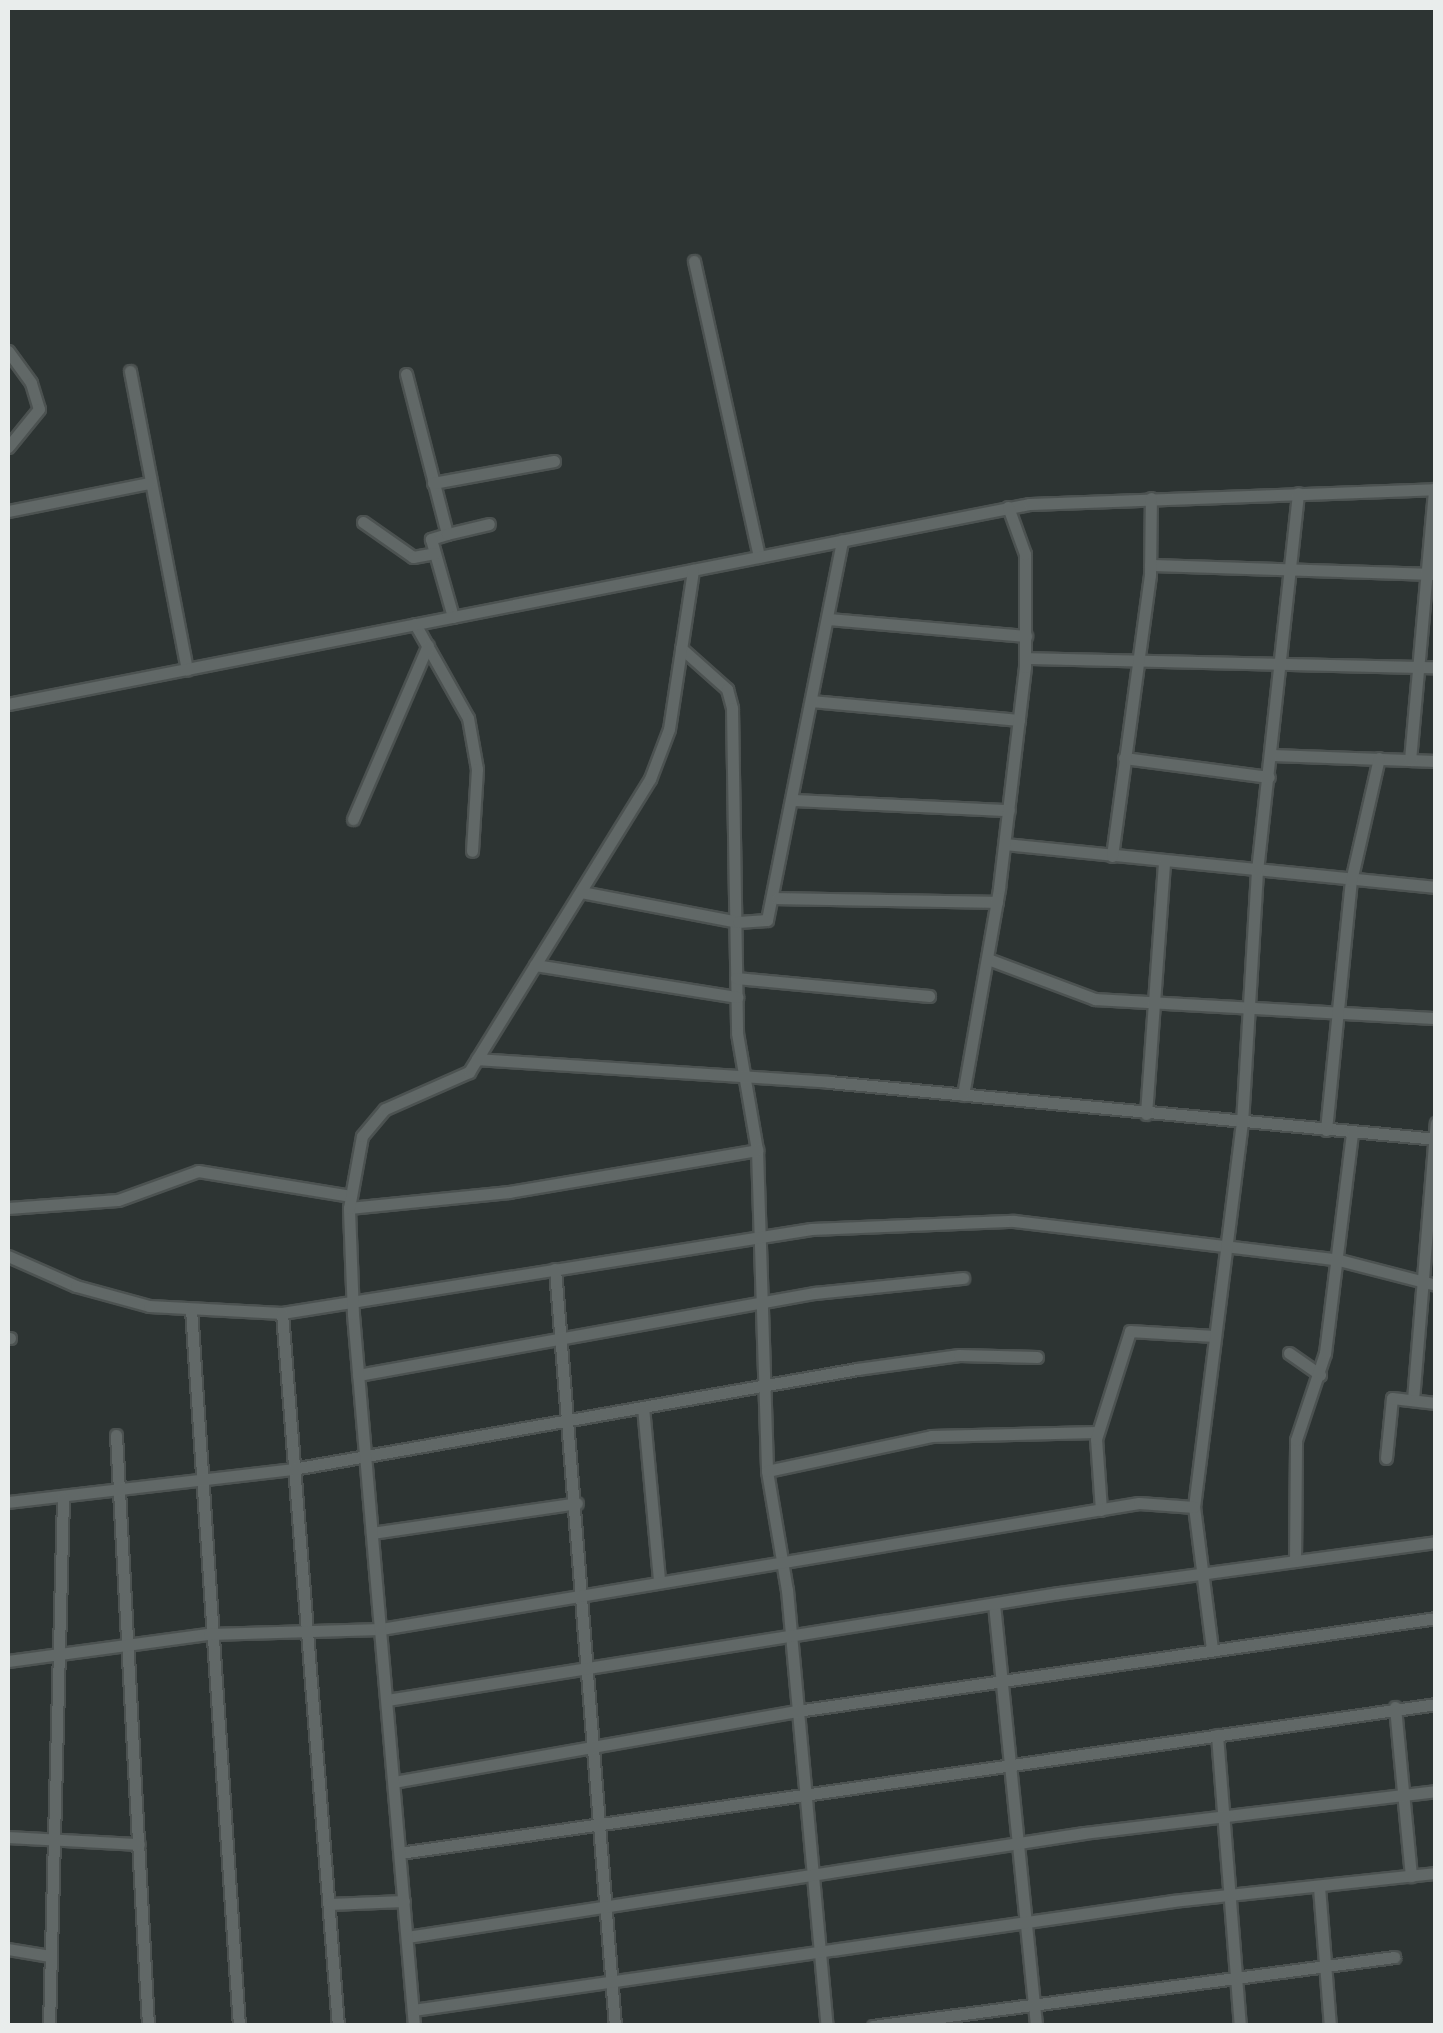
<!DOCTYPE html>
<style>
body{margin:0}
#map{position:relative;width:1443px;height:2033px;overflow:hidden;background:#2d3433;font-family:Quicksand,sans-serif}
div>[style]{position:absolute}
.roads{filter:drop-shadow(2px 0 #4c5251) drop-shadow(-2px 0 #4c5251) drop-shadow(0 2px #4c5251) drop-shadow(0 -2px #4c5251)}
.minor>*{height:11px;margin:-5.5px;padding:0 5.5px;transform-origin:5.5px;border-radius:5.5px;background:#616867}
span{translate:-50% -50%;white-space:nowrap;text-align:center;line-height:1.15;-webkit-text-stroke:10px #2d3433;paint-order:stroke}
.frame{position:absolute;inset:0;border:10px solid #e9edec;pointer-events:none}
</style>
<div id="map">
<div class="roads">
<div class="minor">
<i style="left:694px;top:261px;width:303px;rotate:77.6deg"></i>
<i style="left:8px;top:351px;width:39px;rotate:54deg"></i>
<i style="left:31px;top:383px;width:27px;rotate:73deg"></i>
<i style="left:39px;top:409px;width:49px;rotate:129.2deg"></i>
<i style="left:130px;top:371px;width:304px;rotate:79.2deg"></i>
<i style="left:406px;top:374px;width:165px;rotate:75.6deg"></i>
<i style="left:447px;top:534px;width:17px;rotate:163deg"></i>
<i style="left:431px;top:539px;width:81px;rotate:74.2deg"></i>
<i style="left:433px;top:483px;width:123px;rotate:-10.3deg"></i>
<i style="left:8px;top:511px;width:144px;rotate:-11.2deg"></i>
<i style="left:363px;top:522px;width:61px;rotate:35deg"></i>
<i style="left:413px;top:557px;width:22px;rotate:-10deg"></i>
<i style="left:447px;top:534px;width:43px;rotate:-13.4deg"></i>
<i style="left:1150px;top:565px;width:286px;rotate:1.8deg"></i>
<i style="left:828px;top:619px;width:199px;rotate:4.9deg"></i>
<i style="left:415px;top:624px;width:108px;rotate:60.6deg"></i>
<i style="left:468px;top:718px;width:52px;rotate:80deg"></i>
<i style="left:477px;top:769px;width:82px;rotate:93.5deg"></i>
<i style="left:681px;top:648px;width:62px;rotate:41.7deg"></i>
<i style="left:727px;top:689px;width:20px;rotate:75deg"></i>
<i style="left:732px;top:708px;width:325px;rotate:89.1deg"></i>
<i style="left:737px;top:1033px;width:119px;rotate:80.3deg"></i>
<i style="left:757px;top:1150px;width:321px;rotate:88.2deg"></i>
<i style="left:767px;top:1471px;width:121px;rotate:80.5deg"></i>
<i style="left:787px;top:1590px;width:438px;rotate:84.8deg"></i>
<i style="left:1025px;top:658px;width:411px;rotate:1.3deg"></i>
<i style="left:811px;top:701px;width:209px;rotate:5.2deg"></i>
<i style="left:8px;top:704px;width:1040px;rotate:-11.08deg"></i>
<i style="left:1029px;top:504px;width:407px;rotate:-2.1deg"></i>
<i style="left:1272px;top:755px;width:164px;rotate:2.1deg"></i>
<i style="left:1124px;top:758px;width:146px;rotate:7.5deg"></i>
<i style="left:1410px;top:760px;width:272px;rotate:-84.9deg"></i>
<i style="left:794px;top:800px;width:215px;rotate:2.7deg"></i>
<i style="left:353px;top:819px;width:189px;rotate:-66.7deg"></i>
<i style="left:1005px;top:844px;width:433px;rotate:5.7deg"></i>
<i style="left:1112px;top:856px;width:284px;rotate:-82.3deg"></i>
<i style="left:1150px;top:575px;width:77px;rotate:-89.3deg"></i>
<i style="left:581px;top:892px;width:160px;rotate:10.8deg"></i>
<i style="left:738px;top:922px;width:29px;rotate:-4deg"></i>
<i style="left:767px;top:920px;width:387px;rotate:-78.8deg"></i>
<i style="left:777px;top:898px;width:220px;rotate:1deg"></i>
<i style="left:988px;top:959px;width:114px;rotate:20.5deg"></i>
<i style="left:1095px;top:999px;width:342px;rotate:3.2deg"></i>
<i style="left:535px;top:965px;width:205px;rotate:9deg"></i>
<i style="left:736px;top:978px;width:194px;rotate:5.3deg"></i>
<i style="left:477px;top:1059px;width:353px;rotate:3.7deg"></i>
<i style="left:829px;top:1082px;width:610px;rotate:5.36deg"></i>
<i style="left:963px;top:1095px;width:210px;rotate:-80.1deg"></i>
<i style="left:999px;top:888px;width:223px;rotate:-83.3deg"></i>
<i style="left:1025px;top:667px;width:113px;rotate:-90deg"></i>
<i style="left:1025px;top:554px;width:50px;rotate:-109.9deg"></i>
<i style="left:1146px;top:1114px;width:253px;rotate:-85.9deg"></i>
<i style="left:1326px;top:1130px;width:250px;rotate:-84.3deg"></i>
<i style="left:1351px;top:881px;width:126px;rotate:-77.2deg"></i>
<i style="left:8px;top:1208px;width:110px;rotate:-4.2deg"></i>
<i style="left:118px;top:1200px;width:85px;rotate:-19.9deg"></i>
<i style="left:198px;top:1171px;width:155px;rotate:9.3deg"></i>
<i style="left:349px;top:1208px;width:161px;rotate:-5.7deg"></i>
<i style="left:509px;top:1192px;width:252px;rotate:-9.6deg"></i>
<i style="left:8px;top:1256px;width:74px;rotate:23.8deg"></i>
<i style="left:76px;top:1286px;width:76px;rotate:15.3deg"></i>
<i style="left:149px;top:1306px;width:133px;rotate:3deg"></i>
<i style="left:282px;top:1313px;width:536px;rotate:-9.02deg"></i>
<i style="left:811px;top:1229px;width:203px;rotate:-2.3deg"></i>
<i style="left:1014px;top:1221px;width:323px;rotate:6.8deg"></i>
<i style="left:1335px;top:1259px;width:104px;rotate:14.4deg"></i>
<i style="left:555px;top:1269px;width:759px;rotate:85.47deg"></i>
<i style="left:191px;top:1309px;width:719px;rotate:86.17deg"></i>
<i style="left:282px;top:1313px;width:715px;rotate:85.51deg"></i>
<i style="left:8px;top:1338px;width:2px"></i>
<i style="left:1289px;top:1353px;width:38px;rotate:35deg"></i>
<i style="left:358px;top:1375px;width:464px;rotate:-10.2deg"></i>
<i style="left:815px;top:1293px;width:149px;rotate:-5.8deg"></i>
<i style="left:1413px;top:1400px;width:278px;rotate:-85.3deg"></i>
<i style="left:643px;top:1407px;width:175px;rotate:84.7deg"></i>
<i style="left:116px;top:1435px;width:592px;rotate:86.9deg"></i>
<i style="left:1386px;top:1458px;width:60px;rotate:-84.3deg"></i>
<i style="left:1392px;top:1398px;width:44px;rotate:6.5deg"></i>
<i style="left:767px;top:1471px;width:168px;rotate:-12deg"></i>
<i style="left:931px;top:1436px;width:166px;rotate:-1.4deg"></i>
<i style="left:8px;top:1502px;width:287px;rotate:-6.6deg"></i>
<i style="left:293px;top:1469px;width:573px;rotate:-10.05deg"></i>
<i style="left:857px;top:1369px;width:103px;rotate:-7.8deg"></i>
<i style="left:959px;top:1355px;width:78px;rotate:1.5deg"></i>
<i style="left:1101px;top:1510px;width:71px;rotate:-94deg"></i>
<i style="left:1096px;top:1439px;width:113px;rotate:-72.5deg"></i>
<i style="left:1130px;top:1331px;width:83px;rotate:3.4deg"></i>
<i style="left:372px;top:1533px;width:207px;rotate:-8.3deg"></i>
<i style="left:1295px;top:1561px;width:121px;rotate:-89.5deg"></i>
<i style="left:1296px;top:1440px;width:92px;rotate:-71.6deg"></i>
<i style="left:1325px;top:1353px;width:222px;rotate:-83deg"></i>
<i style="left:994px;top:1604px;width:424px;rotate:84.3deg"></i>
<i style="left:1212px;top:1649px;width:143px;rotate:-97.2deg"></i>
<i style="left:1194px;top:1507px;width:387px;rotate:-82.9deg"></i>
<i style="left:1242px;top:1123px;width:252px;rotate:-86.6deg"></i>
<i style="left:1257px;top:871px;width:380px;rotate:-83.8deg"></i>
<i style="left:8px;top:1661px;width:203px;rotate:-7.7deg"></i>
<i style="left:209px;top:1634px;width:172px;rotate:-1.7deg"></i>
<i style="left:381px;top:1629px;width:768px;rotate:-9.44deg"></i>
<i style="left:1139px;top:1503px;width:55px;rotate:4.2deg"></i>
<i style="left:387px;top:1700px;width:680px;rotate:-9.05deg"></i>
<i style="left:1059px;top:1593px;width:380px;rotate:-7.7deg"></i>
<i style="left:1395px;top:1707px;width:170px;rotate:84.6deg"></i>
<i style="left:1217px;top:1735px;width:292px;rotate:85.5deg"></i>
<i style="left:394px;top:1782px;width:409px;rotate:-10deg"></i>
<i style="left:797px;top:1711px;width:646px;rotate:-8.28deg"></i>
<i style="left:8px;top:1837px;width:131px;rotate:3.1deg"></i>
<i style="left:400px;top:1853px;width:1047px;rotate:-8.18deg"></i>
<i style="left:1319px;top:1887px;width:139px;rotate:85.5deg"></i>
<i style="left:329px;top:1904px;width:75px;rotate:-2.3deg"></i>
<i style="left:407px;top:1937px;width:685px;rotate:-8.73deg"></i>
<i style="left:1084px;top:1833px;width:354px;rotate:-6.8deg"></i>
<i style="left:8px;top:1949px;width:43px;rotate:9.5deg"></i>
<i style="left:413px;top:2010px;width:768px;rotate:-8.16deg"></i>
<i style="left:1173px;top:1901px;width:264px;rotate:-6.1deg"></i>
<i style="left:49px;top:2026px;width:529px;rotate:-88.48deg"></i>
<i style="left:414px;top:2026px;width:715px;rotate:-94.9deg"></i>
<i style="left:353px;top:1314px;width:106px;rotate:-92.2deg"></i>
<i style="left:349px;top:1208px;width:73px;rotate:-79.8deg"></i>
<i style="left:362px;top:1136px;width:35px;rotate:-50deg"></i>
<i style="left:385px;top:1109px;width:92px;rotate:-23.8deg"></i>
<i style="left:469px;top:1072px;width:344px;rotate:-58.3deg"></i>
<i style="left:650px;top:779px;width:53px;rotate:-69.2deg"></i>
<i style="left:669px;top:729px;width:161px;rotate:-81.4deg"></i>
<i style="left:873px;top:2026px;width:526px;rotate:-7.54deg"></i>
</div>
</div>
<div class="frame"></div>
</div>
